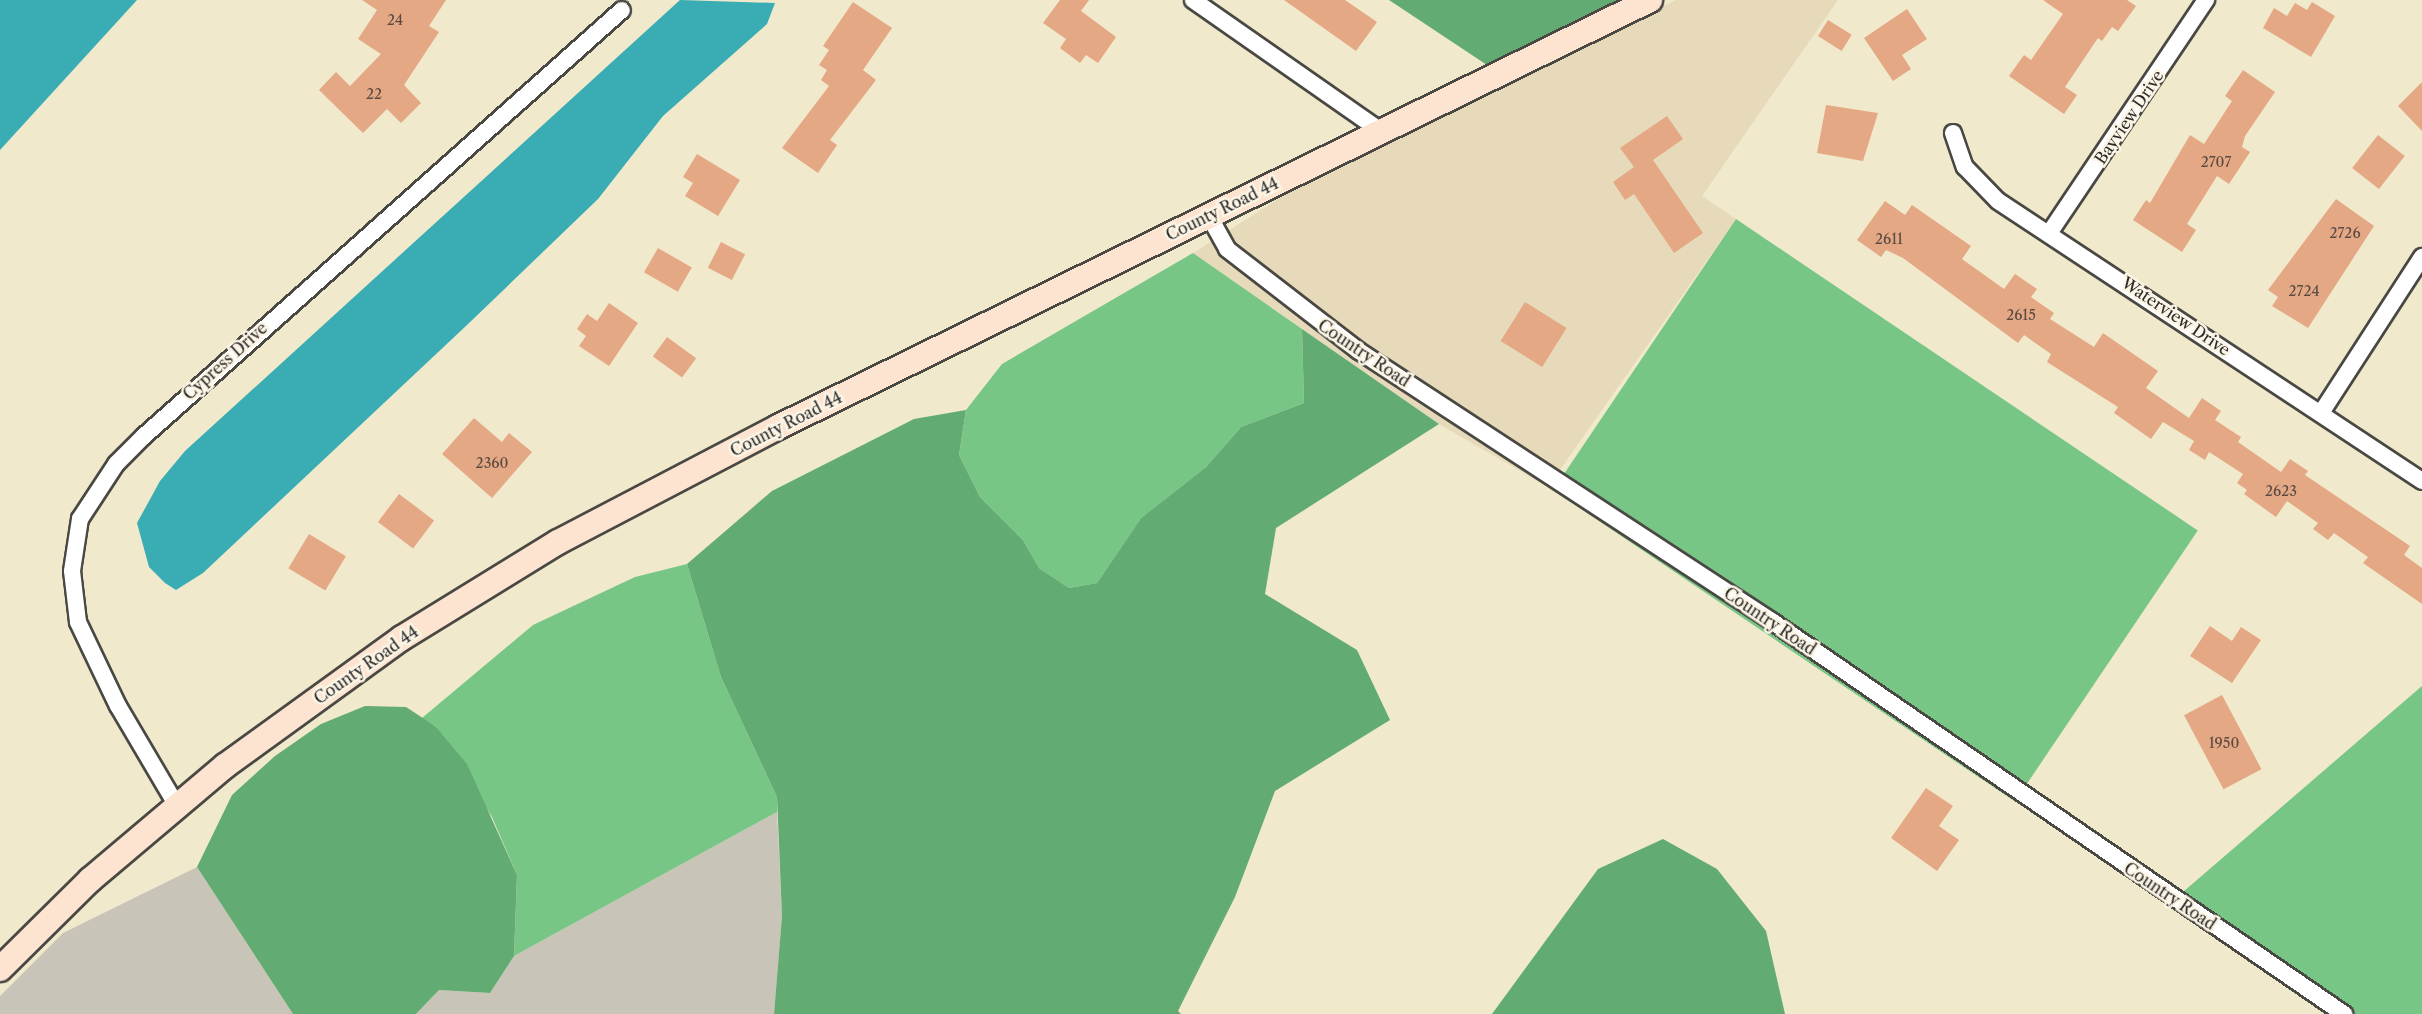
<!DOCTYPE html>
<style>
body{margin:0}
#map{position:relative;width:2422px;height:1014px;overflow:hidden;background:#f0e9cc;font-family:"Libre Caslon Text",serif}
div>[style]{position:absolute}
.built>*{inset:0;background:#e6daba}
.industrial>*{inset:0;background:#c8c4b8}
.green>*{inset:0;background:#78c686;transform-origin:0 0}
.forest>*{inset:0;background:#62ab73}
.water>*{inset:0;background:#3aacb3}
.building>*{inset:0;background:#e5a885;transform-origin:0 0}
.roads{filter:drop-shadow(2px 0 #494843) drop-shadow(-2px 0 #494843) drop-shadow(0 2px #494843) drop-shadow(0 -2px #494843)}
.street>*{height:16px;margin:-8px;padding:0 8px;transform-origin:8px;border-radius:8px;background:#fff}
.secondary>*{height:24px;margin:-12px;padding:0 12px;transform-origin:12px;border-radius:12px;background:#fde4d1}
span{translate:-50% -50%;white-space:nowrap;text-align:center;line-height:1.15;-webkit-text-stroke:5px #fcf5e5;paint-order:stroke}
.number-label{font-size:14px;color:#5a4a42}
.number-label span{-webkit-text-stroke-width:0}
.street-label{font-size:16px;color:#2b2b2b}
</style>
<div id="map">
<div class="built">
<i style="clip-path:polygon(1676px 0,1838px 0,1702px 196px,1736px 219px,1548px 487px,1439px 424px,1193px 253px,1305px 182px)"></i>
</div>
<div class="industrial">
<i style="clip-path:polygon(777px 812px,782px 916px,774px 1014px,416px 1014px,439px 990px,490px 993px,514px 956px)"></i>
<i style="clip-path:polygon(197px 867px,293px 1014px,0 1014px,0 996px,63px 933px)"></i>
</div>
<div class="green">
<i style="left:1736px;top:219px;width:557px;height:327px;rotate:34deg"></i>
<i style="clip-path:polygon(1193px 253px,1302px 329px,1304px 403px,1241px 427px,1206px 467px,1141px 518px,1097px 583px,1069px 588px,1039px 568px,1023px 540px,980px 497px,959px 455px,966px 410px,1002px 364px)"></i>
<i style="clip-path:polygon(687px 564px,721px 677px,777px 797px,777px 812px,514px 956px,517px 875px,492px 817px,435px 726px,422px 718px,533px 625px,635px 577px)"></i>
<i style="clip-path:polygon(2422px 686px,2422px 1014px,2351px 1014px,2176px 898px)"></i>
</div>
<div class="forest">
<i style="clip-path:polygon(1389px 0,1623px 0,1487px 65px)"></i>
<i style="clip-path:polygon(1302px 329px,1439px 424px,1276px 528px,1265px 594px,1357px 650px,1390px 720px,1275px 791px,1235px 897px,1178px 1011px,1181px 1014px,774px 1014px,782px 916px,777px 797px,721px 677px,687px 564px,772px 491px,914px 419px,966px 410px,959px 455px,980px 497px,1023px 540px,1039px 568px,1069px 588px,1097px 583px,1141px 518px,1206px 467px,1241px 427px,1304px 403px)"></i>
<i style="clip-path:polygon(365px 706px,406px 707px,435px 726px,467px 764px,517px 875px,514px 956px,490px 993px,439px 990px,416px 1014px,293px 1014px,197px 867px,232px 795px,275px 756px,321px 724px)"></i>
<i style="clip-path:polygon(1663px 839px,1717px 869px,1766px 931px,1785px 1014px,1492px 1014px,1598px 869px)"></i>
</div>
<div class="water">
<i style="clip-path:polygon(0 0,137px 0,0 150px)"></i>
<i style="clip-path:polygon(680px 0,775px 3px,767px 24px,663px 116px,598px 199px,467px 325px,203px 573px,176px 590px,165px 583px,149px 567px,137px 523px,160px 481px,185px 451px)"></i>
</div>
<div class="building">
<i style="clip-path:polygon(362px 0,446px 0,429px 26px,439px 32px,404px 85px,421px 103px,401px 123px,387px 109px,363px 133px,319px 90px,336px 72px,350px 86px,381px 54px,358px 39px,377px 10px)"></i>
<i style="clip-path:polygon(1060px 0,1089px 0,1081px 11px,1116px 37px,1098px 63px,1086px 55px,1080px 63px,1060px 48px,1066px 39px,1043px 23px)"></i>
<i style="clip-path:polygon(1284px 0,1345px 0,1377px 22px,1356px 51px)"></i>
<i style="clip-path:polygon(2043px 0,2127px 0,2136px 6px,2118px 31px,2112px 27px,2102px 41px,2098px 38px,2065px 87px,2077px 95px,2064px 114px,2009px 76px,2024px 55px,2031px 60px,2063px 14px)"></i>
<i style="clip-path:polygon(853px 2px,892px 28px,863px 70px,876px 80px,830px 140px,837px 145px,818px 173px,782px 148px,829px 86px,821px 80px,827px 70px,819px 65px,829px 50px,823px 46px)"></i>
<i style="clip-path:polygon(2312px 2px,2335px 16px,2311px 57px,2263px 28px,2274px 8px,2287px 16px,2295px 3px,2307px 10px)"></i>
<i style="clip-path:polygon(1907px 9px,1927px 39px,1902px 55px,1911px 69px,1893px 81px,1864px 38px)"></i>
<i style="left:1828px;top:20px;width:28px;height:19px;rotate:32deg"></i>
<i style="clip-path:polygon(2243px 70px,2275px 92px,2245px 136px,2242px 147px,2250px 152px,2229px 184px,2217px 176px,2187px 224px,2196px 230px,2182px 252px,2133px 220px,2146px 200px,2150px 203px,2190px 135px,2204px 144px,2232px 101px,2225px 96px)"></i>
<i style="clip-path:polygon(2422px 82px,2422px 131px,2398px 106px)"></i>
<i style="clip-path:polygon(1826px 105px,1878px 113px,1863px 161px,1817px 153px)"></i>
<i style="clip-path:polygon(1667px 116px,1683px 139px,1653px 160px,1703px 233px,1674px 253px,1634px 194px,1625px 200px,1613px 182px,1634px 167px,1620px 148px)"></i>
<i style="left:2378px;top:135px;width:34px;height:42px;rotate:38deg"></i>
<i style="clip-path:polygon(697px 154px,740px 180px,718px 216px,685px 196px,693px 183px,683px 177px)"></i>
<i style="clip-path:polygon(2336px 199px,2374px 226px,2308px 328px,2272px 306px,2278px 297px,2268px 290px)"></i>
<i style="clip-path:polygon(1885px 201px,1905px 215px,1912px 205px,1971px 246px,1962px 259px,2004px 289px,2015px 274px,2037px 289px,2031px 297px,2054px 313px,2050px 319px,2094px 347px,2103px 333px,2158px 371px,2146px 388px,2189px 418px,2202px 398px,2221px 411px,2215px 420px,2241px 437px,2238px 442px,2281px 472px,2290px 459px,2308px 471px,2305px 475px,2410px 546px,2404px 555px,2422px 568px,2422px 604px,2363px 563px,2368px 557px,2334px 533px,2328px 540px,2313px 529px,2318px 523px,2287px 501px,2276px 517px,2244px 494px,2247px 490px,2237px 483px,2243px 474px,2209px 452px,2205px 460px,2189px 450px,2194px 441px,2163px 422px,2151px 439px,2114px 413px,2118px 407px,2047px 362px,2051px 354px,2024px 335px,2018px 343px,1903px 258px,1886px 250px,1881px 257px,1857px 240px)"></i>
<i style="left:721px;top:242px;width:27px;height:29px;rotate:27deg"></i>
<i style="left:658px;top:248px;width:39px;height:28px;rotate:30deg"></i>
<i style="left:1525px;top:302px;width:49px;height:46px;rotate:32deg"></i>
<i style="clip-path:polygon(609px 303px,638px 323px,609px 366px,579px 346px,586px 336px,577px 329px,587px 314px,597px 321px)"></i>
<i style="left:667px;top:337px;width:36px;height:24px;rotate:36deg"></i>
<i style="clip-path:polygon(474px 418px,502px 442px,509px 433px,532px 452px,492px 498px,442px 454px)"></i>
<i style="left:399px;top:494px;width:44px;height:35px;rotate:37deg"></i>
<i style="left:309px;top:534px;width:43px;height:40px;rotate:31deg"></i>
<i style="clip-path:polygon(2210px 626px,2232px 641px,2241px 627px,2261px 640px,2232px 683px,2190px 656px)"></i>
<i style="left:2222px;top:695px;width:84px;height:43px;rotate:62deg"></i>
<i style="clip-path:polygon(1926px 788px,1953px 806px,1939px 826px,1959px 840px,1937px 871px,1891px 838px)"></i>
</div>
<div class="roads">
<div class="street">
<i style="left:1193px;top:0;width:229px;rotate:34.9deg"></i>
<i style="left:1953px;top:133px;width:36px;rotate:71deg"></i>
<i style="left:1965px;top:167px;width:47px;rotate:45.9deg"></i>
<i style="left:1998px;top:201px;width:508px;rotate:33.44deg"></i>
<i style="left:1209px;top:216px;width:38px;rotate:61deg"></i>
<i style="left:1227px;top:249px;width:167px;rotate:37.7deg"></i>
<i style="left:1359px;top:351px;width:495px;rotate:33.2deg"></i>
<i style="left:1773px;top:622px;width:693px;rotate:34.47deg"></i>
<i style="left:2050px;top:232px;width:280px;rotate:-56.1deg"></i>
<i style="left:2321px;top:413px;width:186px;rotate:-57.1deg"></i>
<i style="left:177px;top:806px;width:116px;rotate:-120.5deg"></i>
<i style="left:118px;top:706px;width:93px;rotate:-115.5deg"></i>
<i style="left:78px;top:622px;width:51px;rotate:-96.7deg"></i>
<i style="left:72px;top:571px;width:53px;rotate:-81.3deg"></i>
<i style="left:80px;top:519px;width:66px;rotate:-56.8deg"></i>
<i style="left:116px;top:464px;width:40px;rotate:-45deg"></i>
<i style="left:144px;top:436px;width:640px;rotate:-41.71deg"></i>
</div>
<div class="secondary">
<i style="left:0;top:969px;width:127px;rotate:-44.7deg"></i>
<i style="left:90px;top:880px;width:177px;rotate:-40.2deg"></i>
<i style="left:225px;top:766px;width:218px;rotate:-35.9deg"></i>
<i style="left:402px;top:638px;width:183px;rotate:-31.6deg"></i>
<i style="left:558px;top:542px;width:248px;rotate:-27.6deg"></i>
<i style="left:778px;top:427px;width:971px;rotate:-26.09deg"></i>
</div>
</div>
<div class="number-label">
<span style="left:395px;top:20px">24</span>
<span style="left:374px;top:94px">22</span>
<span style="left:2216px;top:162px">2707</span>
<span style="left:2345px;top:233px">2726</span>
<span style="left:1889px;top:239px">2611</span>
<span style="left:2304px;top:291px">2724</span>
<span style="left:2021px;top:315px">2615</span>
<span style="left:492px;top:463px">2360</span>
<span style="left:2281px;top:491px">2623</span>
<span style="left:2224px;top:743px">1950</span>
</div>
<div class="street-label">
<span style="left:2129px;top:117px;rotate:-56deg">Bayview Drive</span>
<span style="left:1222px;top:209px;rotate:-26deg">County Road 44</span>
<span style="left:2176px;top:316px;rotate:34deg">Waterview Drive</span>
<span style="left:1364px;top:353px;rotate:34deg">Country Road</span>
<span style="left:225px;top:361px;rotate:-42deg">Cypress Drive</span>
<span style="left:786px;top:424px;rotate:-27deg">County Road 44</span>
<span style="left:1770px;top:621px;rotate:34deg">Country Road</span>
<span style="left:366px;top:665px;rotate:-35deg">County Road 44</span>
<span style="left:2170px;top:896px;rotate:34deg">Country Road</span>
</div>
</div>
